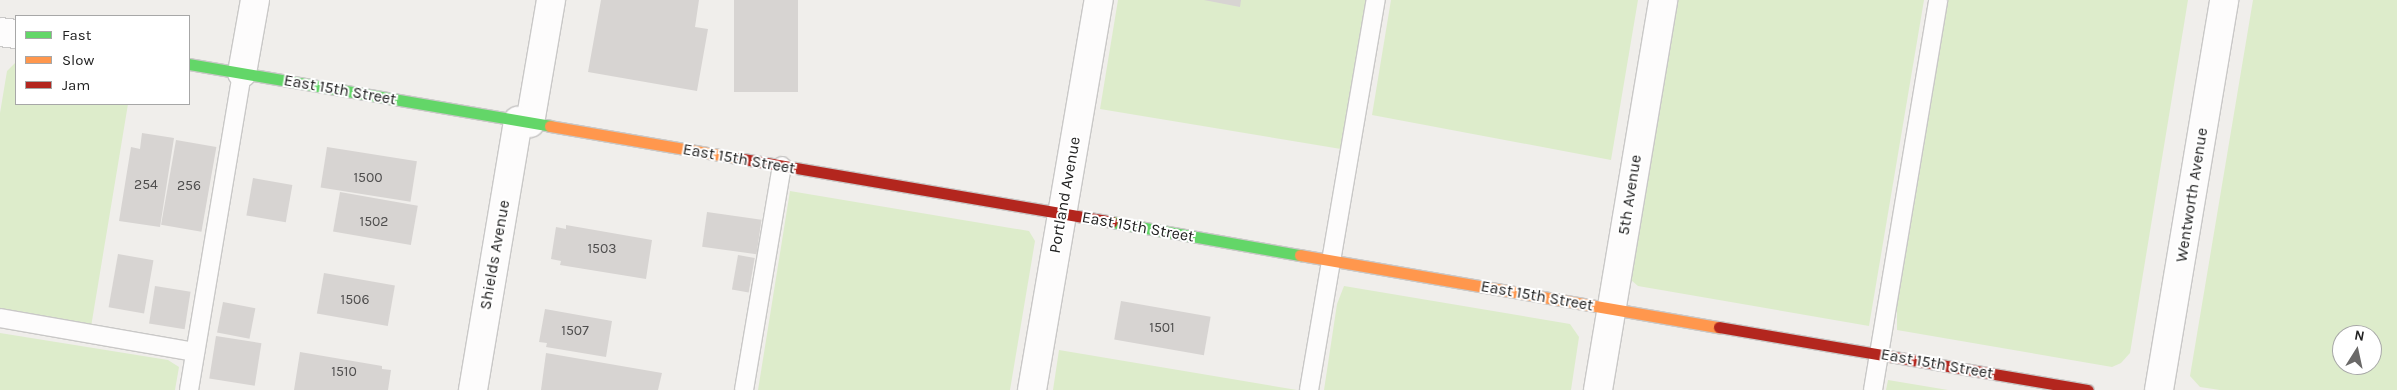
<!DOCTYPE html>
<style>
body{margin:0}
#map{position:relative;width:2397px;height:390px;overflow:hidden;background:#f0eeeb;font-family:Karla,sans-serif}
div>[style]{position:absolute}
.grass>*{inset:0;background:#ddeccb}
.building>*{inset:0;background:#d7d4d2;transform-origin:0 0}
.roads{filter:drop-shadow(1px 0 #c9c8c7) drop-shadow(-1px 0 #c9c8c7) drop-shadow(0 1px #c9c8c7) drop-shadow(0 -1px #c9c8c7)}
.lane>*{height:18px;margin:-9px;padding:0 9px;transform-origin:9px;border-radius:9px;background:#fdfcfc}
.street>*{height:28px;margin:-14px;padding:0 14px;transform-origin:14px;border-radius:14px;background:#fdfcfc}
.fast>*{height:11px;margin:-5.5px;padding:0 5.5px;transform-origin:5.5px;border-radius:5.5px;background:#63d668}
.slow>*{height:11px;margin:-5.5px;padding:0 5.5px;transform-origin:5.5px;border-radius:5.5px;background:#ff974d}
.jam>*{height:11px;margin:-5.5px;padding:0 5.5px;transform-origin:5.5px;border-radius:5.5px;background:#b3261e}
span{translate:-50% -50%;white-space:nowrap;text-align:center;line-height:1.15;-webkit-text-stroke:4px #fff;paint-order:stroke}
.number-label{font-size:14px;color:#4f4e4e}
.number-label span{-webkit-text-stroke-width:0}
.street-label{font-size:16px;color:#222}
.legend{position:absolute;left:15px;top:15px;width:175px;height:90px;box-sizing:border-box;background:#fff;border:1px solid #a7a7a7;margin:0;padding:6px 9px;list-style:none;font-size:15px;color:#222}
.legend li{display:flex;align-items:center;gap:10px;height:25px}
.legend b{width:25px;border:1px solid #a7a7a7}
.north{position:absolute;left:2332px;top:325px;width:50px;height:50px;box-sizing:border-box;background:#fff;border:1px solid #a7a7a7;border-radius:50%;rotate:10deg;font-size:14px;font-weight:700;line-height:20px;text-align:center;color:#222}
.north::after{content:'';display:block;margin:auto;width:18px;height:22px;background:#6a6968;clip-path:polygon(50% 0,100% 100%,50% 72%,0 100%)}
</style>
<div id="map">
<div class="grass">
<i style="clip-path:polygon(1118px 0,1366px 0,1341px 149px,1100px 109px)"></i>
<i style="clip-path:polygon(1391px 0,1638px 0,1611px 160px,1372px 115px)"></i>
<i style="clip-path:polygon(1677px 0,1924px 0,1869px 326px,1638px 286px,1631px 280px,1630px 269px)"></i>
<i style="clip-path:polygon(1947px 0,2188px 0,2130px 353px,2121px 363px,2112px 367px,1897px 330px,1897px 290px)"></i>
<i style="clip-path:polygon(evenodd,2253px 0,2397px 0,2397px 390px,2220px 390px,2200px 387px,2190px 376px,2253px 0,2342px 335px,2372px 335px,2372px 365px,2342px 365px,2342px 335px)"></i>
<i style="clip-path:polygon(16px 62px,16px 104px,128px 104px,91px 327px,0 309px,0 113px,7px 71px)"></i>
<i style="clip-path:polygon(790px 191px,1029px 231px,1035px 241px,1010px 390px,758px 390px)"></i>
<i style="clip-path:polygon(1344px 286px,1570px 324px,1579px 337px,1571px 390px,1324px 390px,1337px 304px)"></i>
<i style="clip-path:polygon(0 333px,168px 360px,179px 367px,175px 390px,0 390px)"></i>
<i style="clip-path:polygon(1059px 350px,1297px 390px,1053px 390px)"></i>
<i style="clip-path:polygon(1888px 380px,1948px 390px,1886px 390px)"></i>
</div>
<div class="building">
<i style="clip-path:polygon(601px 0,699px 0,695px 27px,708px 29px,697px 91px,588px 72px)"></i>
<i style="left:734px;top:0;width:64px;height:92px"></i>
<i style="clip-path:polygon(1204px 0,1241px 0,1240px 7px)"></i>
<i style="clip-path:polygon(142px 133px,174px 138px,160px 227px,119px 221px,131px 147px,140px 149px)"></i>
<i style="left:176px;top:140px;width:41px;height:86px;rotate:10deg"></i>
<i style="left:327px;top:147px;width:91px;height:41px;rotate:9deg"></i>
<i style="left:253px;top:178px;width:40px;height:38px;rotate:10deg"></i>
<i style="left:340px;top:192px;width:79px;height:40px;rotate:10deg"></i>
<i style="left:707px;top:212px;width:55px;height:35px;rotate:8deg"></i>
<i style="clip-path:polygon(566px 225px,652px 240px,646px 279px,560px 265px,561px 261px,551px 259px,556px 227px,566px 229px)"></i>
<i style="left:118px;top:254px;width:36px;height:54px;rotate:10deg"></i>
<i style="left:738px;top:255px;width:17px;height:35px;rotate:10deg"></i>
<i style="left:324px;top:273px;width:72px;height:41px;rotate:10deg"></i>
<i style="left:155px;top:286px;width:36px;height:38px;rotate:9deg"></i>
<i style="left:1121px;top:301px;width:91px;height:39px;rotate:10deg"></i>
<i style="left:223px;top:302px;width:33px;height:31px;rotate:11deg"></i>
<i style="clip-path:polygon(545px 309px,612px 321px,606px 357px,546px 347px,547px 343px,539px 342px)"></i>
<i style="left:216px;top:336px;width:46px;height:43px;rotate:9deg"></i>
<i style="clip-path:polygon(300px 352px,382px 366px,382px 369px,391px 370px,388px 390px,294px 390px)"></i>
<i style="clip-path:polygon(546px 353px,662px 373px,658px 390px,541px 390px)"></i>
</div>
<div class="roads">
<div class="lane">
<i style="left:0;top:318px;width:198px;rotate:9.9deg"></i>
<i style="left:189px;top:390px;width:321px;rotate:-80.5deg"></i>
<i style="left:744px;top:390px;width:227px;rotate:-80.4deg"></i>
<i style="left:1309px;top:390px;width:396px;rotate:-80.3deg"></i>
<i style="left:1873px;top:390px;width:395px;rotate:-80.5deg"></i>
</div>
<div class="street">
<i style="left:0;top:32px;width:16px;rotate:7deg"></i>
<i style="left:242px;top:73px;width:74px;rotate:-79.9deg"></i>
<i style="left:530px;top:123px;width:125px;rotate:-80.3deg"></i>
<i style="left:473px;top:390px;width:273px;rotate:-80.5deg"></i>
<i style="left:1032px;top:390px;width:396px;rotate:-80.3deg"></i>
<i style="left:1598px;top:390px;width:395px;rotate:-80.5deg"></i>
<i style="left:2159px;top:390px;width:395px;rotate:-80.5deg"></i>
</div>
<div class="fast">
<i style="left:189px;top:64px;width:366px;rotate:9.7deg"></i>
<i style="left:1112px;top:222px;width:191px;rotate:10deg"></i>
</div>
<div class="slow">
<i style="left:550px;top:126px;width:191px;rotate:9.7deg"></i>
<i style="left:1300px;top:255px;width:425px;rotate:9.8deg"></i>
</div>
<div class="jam">
<i style="left:738px;top:158px;width:379px;rotate:9.7deg"></i>
<i style="left:1719px;top:327px;width:374px;rotate:9.7deg"></i>
</div>
</div>
<div class="number-label">
<span style="left:368px;top:178px">1500</span>
<span style="left:146px;top:185px">254</span>
<span style="left:189px;top:186px">256</span>
<span style="left:374px;top:222px">1502</span>
<span style="left:602px;top:249px">1503</span>
<span style="left:355px;top:300px">1506</span>
<span style="left:1162px;top:328px">1501</span>
<span style="left:575px;top:331px">1507</span>
<span style="left:344px;top:372px">1510</span>
</div>
<div class="street-label">
<span style="left:340px;top:90px;rotate:10deg">East 15th Street</span>
<span style="left:739px;top:159px;rotate:10deg">East 15th Street</span>
<span style="left:1065px;top:195px;rotate:-80deg">Portland Avenue</span>
<span style="left:1630px;top:195px;rotate:-81deg">5th Avenue</span>
<span style="left:2192px;top:195px;rotate:-81deg">Wentworth Avenue</span>
<span style="left:1138px;top:227px;rotate:10deg">East 15th Street</span>
<span style="left:495px;top:255px;rotate:-80deg">Shields Avenue</span>
<span style="left:1537px;top:296px;rotate:10deg">East 15th Street</span>
<span style="left:1937px;top:364px;rotate:10deg">East 15th Street</span>
</div>
<ul class="legend">
<li><b style="height:6px;background:#63d668"></b>Fast</li>
<li><b style="height:6px;background:#ff974d"></b>Slow</li>
<li><b style="height:6px;background:#b3261e"></b>Jam</li>
</ul>
<div class="north">N</div>
</div>
